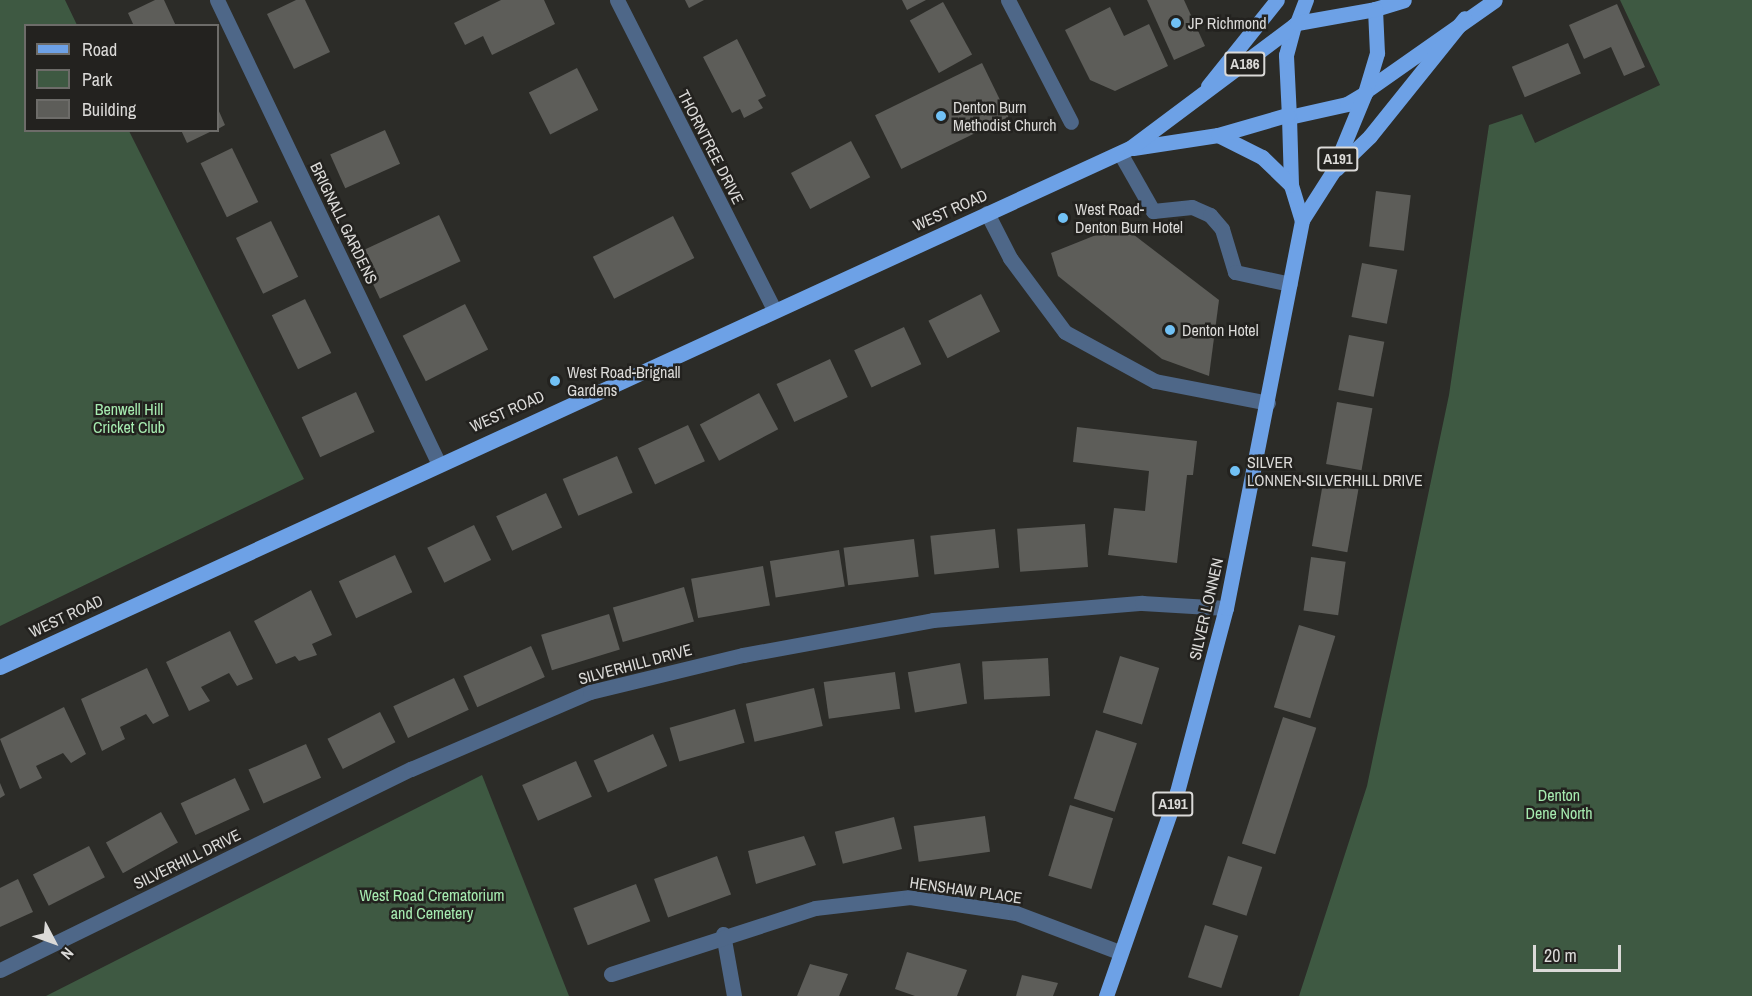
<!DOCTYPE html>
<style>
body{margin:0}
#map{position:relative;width:1752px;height:996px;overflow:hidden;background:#2c2c28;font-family:"Archivo Narrow",sans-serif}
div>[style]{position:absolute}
.green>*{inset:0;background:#3e5942}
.building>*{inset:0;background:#5d5d59;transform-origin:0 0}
.service>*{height:15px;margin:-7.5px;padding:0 7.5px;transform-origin:7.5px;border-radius:7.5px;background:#4e6788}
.minor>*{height:15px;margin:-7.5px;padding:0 7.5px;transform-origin:7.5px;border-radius:7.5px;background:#4e6788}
.primary>*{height:15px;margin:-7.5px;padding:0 7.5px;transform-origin:7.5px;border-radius:7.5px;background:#6da1e6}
.dots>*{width:16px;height:16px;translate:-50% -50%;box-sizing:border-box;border:3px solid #23221f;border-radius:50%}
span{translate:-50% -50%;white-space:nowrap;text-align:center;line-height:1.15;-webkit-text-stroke:5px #23221f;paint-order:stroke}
.shield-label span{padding:2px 4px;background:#23221f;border:2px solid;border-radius:4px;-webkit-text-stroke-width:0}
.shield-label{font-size:15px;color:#dbdad8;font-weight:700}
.poi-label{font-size:16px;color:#dbdad8}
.left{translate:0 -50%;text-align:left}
.street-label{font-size:16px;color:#dbdad8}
.park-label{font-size:16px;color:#a6ebb0}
.legend{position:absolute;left:24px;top:24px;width:195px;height:108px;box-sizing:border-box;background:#23221f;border:2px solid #6d6c69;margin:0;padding:8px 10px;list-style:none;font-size:18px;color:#dbdad8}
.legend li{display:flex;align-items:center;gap:12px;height:30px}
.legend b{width:30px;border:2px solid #6d6c69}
.north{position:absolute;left:24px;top:912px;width:60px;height:60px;-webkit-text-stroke:4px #23221f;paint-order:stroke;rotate:131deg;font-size:16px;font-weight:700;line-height:24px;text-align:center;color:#dbdad8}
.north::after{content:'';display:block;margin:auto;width:21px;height:27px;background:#dbdad8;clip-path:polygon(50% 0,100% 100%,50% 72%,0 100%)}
.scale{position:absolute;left:1533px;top:945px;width:88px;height:27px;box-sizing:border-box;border:3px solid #dbdad8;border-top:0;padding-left:8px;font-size:18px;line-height:21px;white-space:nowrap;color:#dbdad8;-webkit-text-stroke:4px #23221f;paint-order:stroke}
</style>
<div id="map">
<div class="green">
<i style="clip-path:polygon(0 0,65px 0,77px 25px,26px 26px,26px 130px,129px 131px,304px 479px,0 626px)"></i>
<i style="clip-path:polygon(1620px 0,1752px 0,1752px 996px,1299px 996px,1367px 786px,1449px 395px,1489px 125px,1522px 114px,1535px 143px,1660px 85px)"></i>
<i style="clip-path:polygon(482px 775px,569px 996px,46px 996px)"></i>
</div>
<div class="building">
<i style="clip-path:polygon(155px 0,164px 0,176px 26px,134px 26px,128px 13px)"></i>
<i style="clip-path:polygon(296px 0,305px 0,330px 52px,294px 69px,267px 14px)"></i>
<i style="clip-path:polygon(501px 0,544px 0,555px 24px,492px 55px,483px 36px,465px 45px,454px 23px)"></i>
<i style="clip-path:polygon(685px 0,704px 0,689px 8px)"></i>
<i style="clip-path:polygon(902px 0,926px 0,907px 10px)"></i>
<i style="clip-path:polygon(1147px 0,1184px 0,1205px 46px,1174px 60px)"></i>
<i style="left:943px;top:2px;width:60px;height:38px;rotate:61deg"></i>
<i style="clip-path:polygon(1617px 4px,1645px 67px,1624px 76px,1611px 47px,1584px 59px,1569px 25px)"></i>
<i style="clip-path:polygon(1110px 7px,1124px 36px,1149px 24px,1168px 66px,1115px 91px,1090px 80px,1065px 30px)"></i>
<i style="clip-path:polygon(737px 39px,766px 96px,758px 100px,763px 108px,744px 118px,740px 109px,732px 113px,703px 57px)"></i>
<i style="left:1568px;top:43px;width:33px;height:61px;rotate:67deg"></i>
<i style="left:982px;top:63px;width:60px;height:119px;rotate:64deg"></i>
<i style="left:577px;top:68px;width:47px;height:54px;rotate:63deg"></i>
<i style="clip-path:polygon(218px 109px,225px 125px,218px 129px)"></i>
<i style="clip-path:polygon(181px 130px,214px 130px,187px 143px)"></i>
<i style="left:385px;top:130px;width:37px;height:60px;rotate:66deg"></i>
<i style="left:851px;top:141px;width:41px;height:68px;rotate:62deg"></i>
<i style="left:232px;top:148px;width:60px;height:35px;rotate:64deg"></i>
<i style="left:1376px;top:191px;width:35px;height:56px;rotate:7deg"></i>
<i style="left:439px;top:215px;width:51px;height:89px;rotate:65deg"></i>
<i style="left:673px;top:216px;width:47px;height:90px;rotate:63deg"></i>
<i style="left:271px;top:221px;width:62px;height:39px;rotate:64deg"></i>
<i style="clip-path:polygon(1121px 225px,1219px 300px,1209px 376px,1162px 359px,1058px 276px,1051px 253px)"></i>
<i style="left:1362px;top:263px;width:36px;height:55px;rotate:11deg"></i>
<i style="left:981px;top:294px;width:42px;height:59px;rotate:63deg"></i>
<i style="left:305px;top:299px;width:60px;height:37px;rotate:64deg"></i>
<i style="left:465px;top:304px;width:51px;height:70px;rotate:63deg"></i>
<i style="left:904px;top:327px;width:41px;height:55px;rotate:65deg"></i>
<i style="left:1349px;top:335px;width:36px;height:56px;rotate:11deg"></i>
<i style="left:830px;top:359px;width:42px;height:59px;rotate:65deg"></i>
<i style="left:356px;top:392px;width:44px;height:60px;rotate:65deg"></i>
<i style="left:759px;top:393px;width:41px;height:67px;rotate:62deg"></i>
<i style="left:1337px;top:402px;width:36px;height:63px;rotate:10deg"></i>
<i style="left:688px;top:425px;width:40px;height:55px;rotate:65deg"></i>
<i style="clip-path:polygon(1077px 427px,1197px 441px,1193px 475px,1187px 475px,1177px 563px,1108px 555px,1114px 508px,1145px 511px,1149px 471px,1073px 462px)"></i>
<i style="left:617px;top:456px;width:40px;height:59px;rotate:67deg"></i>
<i style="left:1323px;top:483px;width:36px;height:64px;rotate:10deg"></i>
<i style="left:546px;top:493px;width:38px;height:55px;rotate:65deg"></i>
<i style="left:1085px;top:524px;width:43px;height:68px;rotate:86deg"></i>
<i style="left:474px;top:525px;width:39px;height:52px;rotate:64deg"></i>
<i style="left:995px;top:529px;width:39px;height:65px;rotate:84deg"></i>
<i style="left:914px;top:539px;width:38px;height:71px;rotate:83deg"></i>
<i style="left:839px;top:550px;width:37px;height:70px;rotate:81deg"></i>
<i style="left:395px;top:555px;width:41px;height:62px;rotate:65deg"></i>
<i style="left:1311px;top:557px;width:35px;height:54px;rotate:8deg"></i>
<i style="left:763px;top:566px;width:40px;height:73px;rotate:80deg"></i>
<i style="left:684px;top:587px;width:36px;height:74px;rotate:74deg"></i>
<i style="clip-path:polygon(311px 590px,332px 635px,312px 644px,317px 655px,299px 661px,295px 656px,276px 664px,254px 621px)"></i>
<i style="left:609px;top:614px;width:37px;height:71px;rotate:73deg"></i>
<i style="left:1299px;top:625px;width:38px;height:86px;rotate:17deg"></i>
<i style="clip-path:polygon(230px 631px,253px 679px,237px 686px,229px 673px,201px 687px,210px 701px,189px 711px,166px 662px)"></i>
<i style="left:531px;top:646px;width:34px;height:74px;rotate:66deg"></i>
<i style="left:1120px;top:656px;width:41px;height:59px;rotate:17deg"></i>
<i style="left:1048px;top:658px;width:38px;height:66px;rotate:87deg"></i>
<i style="left:960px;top:663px;width:41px;height:53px;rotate:80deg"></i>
<i style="clip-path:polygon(147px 668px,169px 716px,153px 724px,146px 714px,120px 727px,125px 739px,102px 751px,81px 699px)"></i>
<i style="left:895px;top:672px;width:37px;height:72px;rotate:82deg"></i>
<i style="left:454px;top:678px;width:35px;height:67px;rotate:65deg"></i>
<i style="left:814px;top:688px;width:39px;height:70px;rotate:77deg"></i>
<i style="clip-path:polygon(64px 707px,86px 754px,71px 763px,63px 753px,36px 766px,42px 778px,20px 789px,0 739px)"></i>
<i style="left:735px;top:709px;width:35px;height:68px;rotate:74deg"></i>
<i style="left:380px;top:712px;width:34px;height:59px;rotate:63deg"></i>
<i style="left:1283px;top:717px;width:35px;height:133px;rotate:18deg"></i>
<i style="left:1096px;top:730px;width:43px;height:72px;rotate:18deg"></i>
<i style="left:653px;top:734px;width:35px;height:65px;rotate:66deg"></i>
<i style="left:306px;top:744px;width:37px;height:63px;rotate:66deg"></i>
<i style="left:576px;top:761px;width:39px;height:59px;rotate:66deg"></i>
<i style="left:235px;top:778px;width:35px;height:60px;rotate:65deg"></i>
<i style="clip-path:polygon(0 783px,5px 795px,0 798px)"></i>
<i style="left:1070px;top:805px;width:45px;height:74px;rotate:17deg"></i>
<i style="left:161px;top:812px;width:35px;height:63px;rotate:61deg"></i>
<i style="left:985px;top:816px;width:36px;height:72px;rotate:82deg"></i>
<i style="left:894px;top:817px;width:33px;height:61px;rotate:76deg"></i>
<i style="clip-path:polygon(804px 836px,816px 865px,756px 884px,748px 851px)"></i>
<i style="left:89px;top:846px;width:35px;height:63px;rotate:63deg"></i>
<i style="left:717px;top:856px;width:41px;height:67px;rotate:70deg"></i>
<i style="left:1228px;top:856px;width:36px;height:51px;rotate:18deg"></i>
<i style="clip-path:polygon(18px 879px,33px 912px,0 927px,0 888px)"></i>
<i style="left:636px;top:884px;width:40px;height:67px;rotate:69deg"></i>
<i style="left:1205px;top:925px;width:35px;height:55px;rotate:18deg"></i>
<i style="clip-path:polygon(907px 952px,967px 970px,957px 996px,915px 996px,895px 989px)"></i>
<i style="clip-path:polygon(810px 964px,848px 974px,839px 996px,797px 996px)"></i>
<i style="clip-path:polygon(1022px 975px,1058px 983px,1053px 996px,1016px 996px)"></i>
</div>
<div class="service">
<i style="left:1120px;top:153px;width:67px;rotate:60.4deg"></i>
<i style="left:1153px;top:211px;width:39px;rotate:-6deg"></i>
<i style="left:1192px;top:207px;width:20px;rotate:24deg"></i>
<i style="left:1210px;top:215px;width:18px;rotate:49deg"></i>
<i style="left:1222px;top:229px;width:45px;rotate:73.2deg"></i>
<i style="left:1235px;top:272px;width:56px;rotate:12.3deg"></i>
<i style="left:987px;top:213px;width:51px;rotate:62.9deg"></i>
<i style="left:1010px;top:258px;width:92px;rotate:53.4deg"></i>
<i style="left:1065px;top:332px;width:102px;rotate:28.6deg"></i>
<i style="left:1155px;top:381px;width:115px;rotate:11deg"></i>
</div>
<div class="minor">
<i style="left:217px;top:0;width:512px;rotate:64.44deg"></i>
<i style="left:617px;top:0;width:347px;rotate:63.1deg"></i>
<i style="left:1008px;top:0;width:137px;rotate:62.7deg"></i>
<i style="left:723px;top:934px;width:63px;rotate:79.9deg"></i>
<i style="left:0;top:970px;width:458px;rotate:-26.1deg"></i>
<i style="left:411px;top:769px;width:195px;rotate:-23.3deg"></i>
<i style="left:590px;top:692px;width:157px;rotate:-13.6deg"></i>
<i style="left:743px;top:655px;width:193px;rotate:-10.4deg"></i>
<i style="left:933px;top:620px;width:210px;rotate:-4.7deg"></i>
<i style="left:1142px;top:603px;width:84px;rotate:3.4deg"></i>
<i style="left:611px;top:974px;width:214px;rotate:-17.9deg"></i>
<i style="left:815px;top:908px;width:96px;rotate:-6.6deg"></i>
<i style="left:910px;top:897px;width:107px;rotate:8.6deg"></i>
<i style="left:1016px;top:913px;width:110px;rotate:20.7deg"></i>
</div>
<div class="primary">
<i style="left:1375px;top:9px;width:30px;rotate:-17deg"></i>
<i style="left:1297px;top:23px;width:25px;rotate:-69deg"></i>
<i style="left:1208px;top:86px;width:110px;rotate:-51.3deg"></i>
<i style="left:1367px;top:90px;width:156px;rotate:-35.1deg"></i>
<i style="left:1289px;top:117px;width:59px;rotate:-12.6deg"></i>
<i style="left:1347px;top:104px;width:21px;rotate:-31deg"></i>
<i style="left:1365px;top:93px;width:42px;rotate:-73.3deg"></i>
<i style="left:1377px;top:53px;width:44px;rotate:-92.6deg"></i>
<i style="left:1289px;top:117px;width:68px;rotate:88.3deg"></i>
<i style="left:1291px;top:185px;width:37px;rotate:73deg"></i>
<i style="left:1289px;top:117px;width:62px;rotate:-92.8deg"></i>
<i style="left:1286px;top:55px;width:31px;rotate:-75deg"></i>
<i style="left:1218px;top:135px;width:49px;rotate:26.6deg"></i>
<i style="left:1262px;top:157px;width:40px;rotate:44deg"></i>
<i style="left:1133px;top:148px;width:86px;rotate:-8.7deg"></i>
<i style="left:1218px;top:135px;width:72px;rotate:-16.2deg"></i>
<i style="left:1336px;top:169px;width:47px;rotate:-44.1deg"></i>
<i style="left:1370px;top:136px;width:151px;rotate:-51.2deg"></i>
<i style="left:0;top:667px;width:1243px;rotate:-24.67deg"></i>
<i style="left:1130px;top:148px;width:209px;rotate:-36.8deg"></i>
<i style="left:1297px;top:23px;width:79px;rotate:-10.2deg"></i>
<i style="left:1106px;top:996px;width:216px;rotate:-70.8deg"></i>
<i style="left:1177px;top:792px;width:190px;rotate:-75.1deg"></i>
<i style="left:1226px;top:608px;width:395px;rotate:-78.9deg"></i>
<i style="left:1302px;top:220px;width:56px;rotate:-57.4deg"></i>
<i style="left:1332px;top:173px;width:87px;rotate:-67.6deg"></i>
</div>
<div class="dots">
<i style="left:1176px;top:23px;background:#71c1f5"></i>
<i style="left:941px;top:116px;background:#71c1f5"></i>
<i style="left:1063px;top:218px;background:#71c1f5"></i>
<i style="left:1170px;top:330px;background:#71c1f5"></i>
<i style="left:555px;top:381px;background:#71c1f5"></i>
<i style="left:1235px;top:471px;background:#71c1f5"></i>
</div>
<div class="shield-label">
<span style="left:1245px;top:64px">A186</span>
<span style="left:1338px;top:159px">A191</span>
<span style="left:1173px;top:804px">A191</span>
</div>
<div class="poi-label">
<span class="left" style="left:1188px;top:23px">JP Richmond</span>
<span class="left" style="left:953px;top:116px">Denton Burn<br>Methodist Church</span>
<span class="left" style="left:1075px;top:218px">West Road-<br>Denton Burn Hotel</span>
<span class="left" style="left:1182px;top:330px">Denton Hotel</span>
<span class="left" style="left:567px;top:381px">West Road-Brignall<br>Gardens</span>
<span class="left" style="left:1247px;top:471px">SILVER<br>LONNEN-SILVERHILL DRIVE</span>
</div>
<div class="street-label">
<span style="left:711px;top:147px;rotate:63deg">THORNTREE DRIVE</span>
<span style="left:950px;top:210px;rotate:-24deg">WEST ROAD</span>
<span style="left:344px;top:223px;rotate:64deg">BRIGNALL GARDENS</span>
<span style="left:507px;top:411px;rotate:-24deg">WEST ROAD</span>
<span style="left:1206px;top:609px;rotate:-77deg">SILVER LONNEN</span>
<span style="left:66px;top:616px;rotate:-25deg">WEST ROAD</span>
<span style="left:635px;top:664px;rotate:-15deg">SILVERHILL DRIVE</span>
<span style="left:187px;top:859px;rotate:-26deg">SILVERHILL DRIVE</span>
<span style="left:966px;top:890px;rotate:8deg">HENSHAW PLACE</span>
</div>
<div class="park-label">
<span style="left:129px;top:418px">Benwell Hill<br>Cricket Club</span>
<span style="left:1559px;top:804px">Denton<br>Dene North</span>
<span style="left:432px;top:904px">West Road Crematorium<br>and Cemetery</span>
</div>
<ul class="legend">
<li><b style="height:8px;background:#6da1e6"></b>Road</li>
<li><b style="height:16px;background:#3e5942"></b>Park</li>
<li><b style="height:16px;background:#5d5d59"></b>Building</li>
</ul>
<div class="north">N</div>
<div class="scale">20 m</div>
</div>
